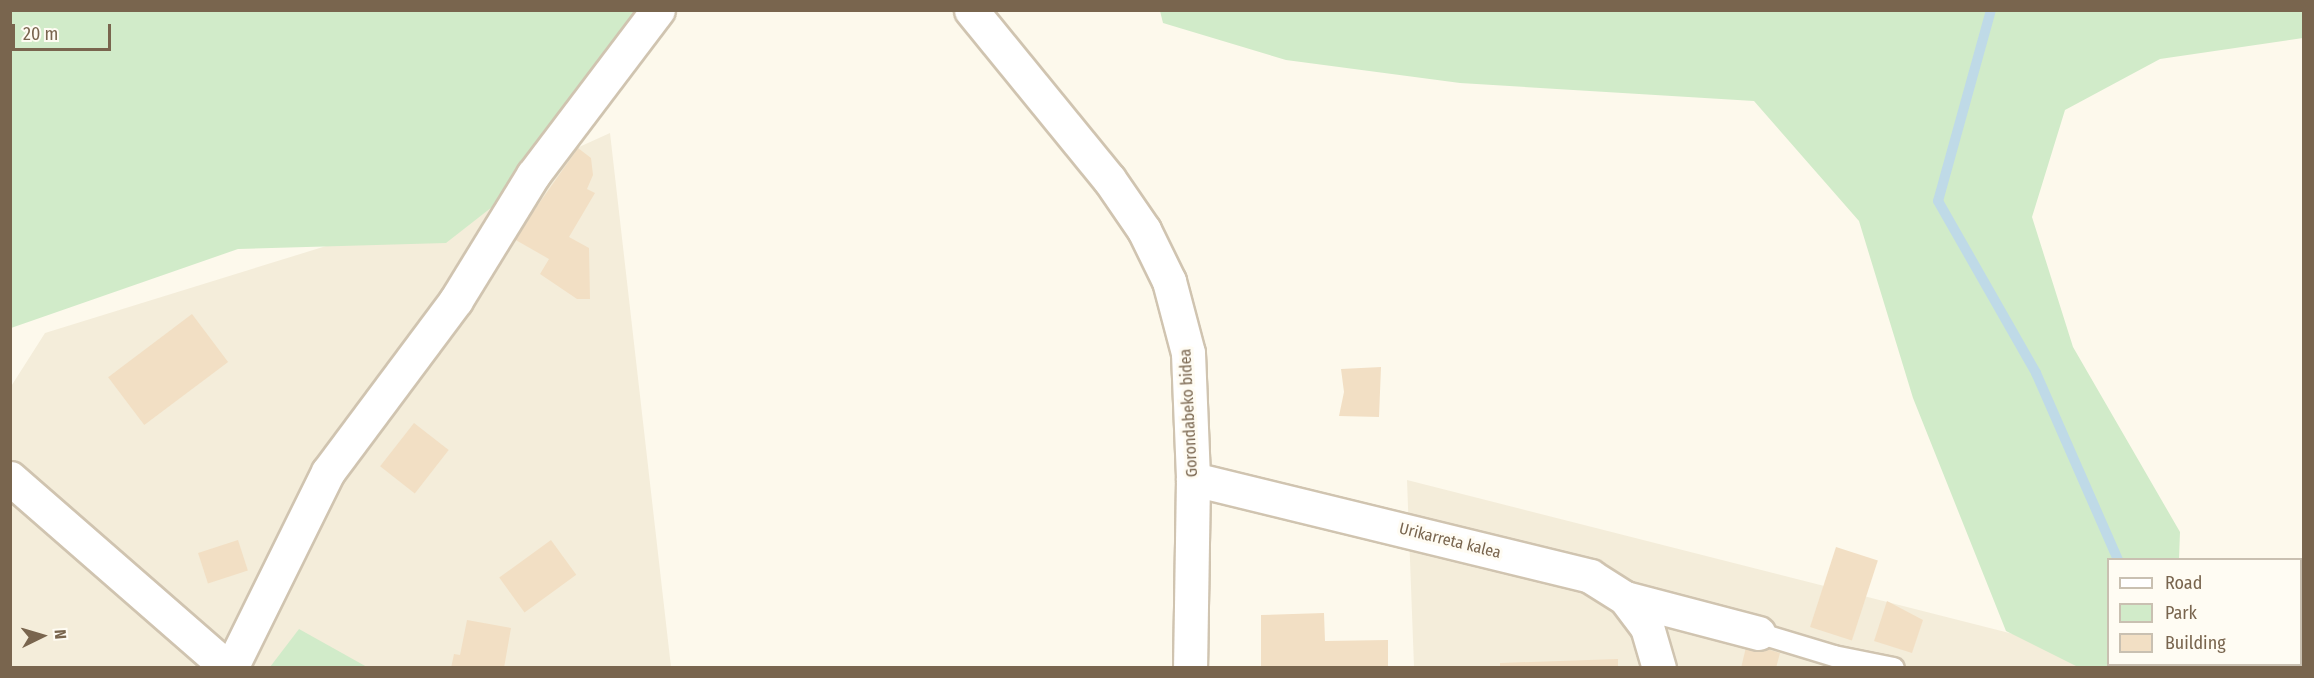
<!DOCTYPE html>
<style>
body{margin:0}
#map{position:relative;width:2314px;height:678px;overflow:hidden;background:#fdf9ec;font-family:"Fira Sans Condensed",sans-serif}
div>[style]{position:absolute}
.residential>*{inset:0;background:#f4edda}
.green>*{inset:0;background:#d1ebc9}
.stream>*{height:10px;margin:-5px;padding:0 5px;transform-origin:5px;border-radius:5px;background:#bfdae7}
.building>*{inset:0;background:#f2dfc4;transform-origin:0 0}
.roads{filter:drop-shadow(2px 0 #d0c4b0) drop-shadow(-2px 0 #d0c4b0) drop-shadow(0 2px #d0c4b0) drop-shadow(0 -2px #d0c4b0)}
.lane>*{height:20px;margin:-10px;padding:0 10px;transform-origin:10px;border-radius:10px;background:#fff}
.street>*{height:33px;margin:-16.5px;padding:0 16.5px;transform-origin:16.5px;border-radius:16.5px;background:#fff}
span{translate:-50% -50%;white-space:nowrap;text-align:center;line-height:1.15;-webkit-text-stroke:6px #fffcf3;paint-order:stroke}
.street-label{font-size:16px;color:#79654e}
.frame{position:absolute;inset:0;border:12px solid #79654e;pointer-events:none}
.legend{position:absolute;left:2107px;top:558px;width:195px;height:108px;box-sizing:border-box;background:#fffcf3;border:2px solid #c9c0b1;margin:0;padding:8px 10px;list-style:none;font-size:18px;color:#79654e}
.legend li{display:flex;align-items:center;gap:12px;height:30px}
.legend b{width:30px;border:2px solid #c9c0b1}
.north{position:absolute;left:12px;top:606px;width:60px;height:60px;-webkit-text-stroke:4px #fffcf3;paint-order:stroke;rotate:85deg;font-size:16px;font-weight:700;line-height:24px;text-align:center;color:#79654e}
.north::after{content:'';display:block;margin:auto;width:21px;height:27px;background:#79654e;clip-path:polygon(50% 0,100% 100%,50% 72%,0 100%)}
.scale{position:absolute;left:12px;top:24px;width:99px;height:27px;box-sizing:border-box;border:3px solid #79654e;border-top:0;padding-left:8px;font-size:18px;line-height:21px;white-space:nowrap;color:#79654e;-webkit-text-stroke:4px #fffcf3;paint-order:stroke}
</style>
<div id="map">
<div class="residential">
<i style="clip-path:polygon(610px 133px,671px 667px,11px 667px,10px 388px,45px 333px,436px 212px)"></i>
<i style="clip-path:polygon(1407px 480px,2108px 658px,2108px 664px,2148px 667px,1414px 667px)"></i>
</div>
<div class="green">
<i style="clip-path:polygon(10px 11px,665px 11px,533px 175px,446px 243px,238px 249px,11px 328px)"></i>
<i style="clip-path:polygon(1160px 11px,2303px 11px,2303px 38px,2160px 59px,2065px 110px,2032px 217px,2073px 347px,2180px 532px,2179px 559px,2108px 560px,2108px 664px,2178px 667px,2078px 667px,2006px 631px,1913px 398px,1859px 221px,1754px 101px,1460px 83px,1286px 60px,1163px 23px)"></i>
<i style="clip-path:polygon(299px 629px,367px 667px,270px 667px)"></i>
</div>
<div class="stream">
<i style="left:1991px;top:10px;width:198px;rotate:105.5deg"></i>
<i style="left:1938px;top:201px;width:198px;rotate:60.3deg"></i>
<i style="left:2036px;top:373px;width:204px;rotate:66.3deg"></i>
<i style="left:2165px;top:664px;width:4px;rotate:76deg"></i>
</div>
<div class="building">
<i style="clip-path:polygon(578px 148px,591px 158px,593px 175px,587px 189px,595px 193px,569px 237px,589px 248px,590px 299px,577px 299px,540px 274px,549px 259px,514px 239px)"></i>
<i style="left:192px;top:314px;width:60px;height:105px;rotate:53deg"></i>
<i style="clip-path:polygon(1381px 367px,1379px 417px,1339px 416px,1344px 392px,1341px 369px)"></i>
<i style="left:414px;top:423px;width:44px;height:55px;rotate:38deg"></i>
<i style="left:238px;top:540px;width:32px;height:42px;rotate:72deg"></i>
<i style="left:551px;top:540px;width:43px;height:64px;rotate:54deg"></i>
<i style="left:1836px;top:547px;width:44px;height:84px;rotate:18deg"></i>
<i style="clip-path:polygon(1887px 601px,1923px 620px,1912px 653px,1874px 641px)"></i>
<i style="clip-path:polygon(1324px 613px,1325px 641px,1388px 640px,1388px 668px,1261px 668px,1261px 615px)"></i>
<i style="clip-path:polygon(467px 620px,511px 628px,504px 668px,451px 668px,454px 654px,460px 655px)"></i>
<i style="clip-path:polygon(1747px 643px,1780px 653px,1776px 668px,1741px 668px)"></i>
<i style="clip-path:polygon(1618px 659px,1618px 668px,1500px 668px,1500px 663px)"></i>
</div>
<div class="roads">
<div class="lane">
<i style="left:1758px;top:633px;width:79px;rotate:16.8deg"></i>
<i style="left:1834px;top:656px;width:61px;rotate:11.3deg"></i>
</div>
<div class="street">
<i style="left:971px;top:10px;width:218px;rotate:50.8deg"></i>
<i style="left:1109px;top:179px;width:62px;rotate:55.5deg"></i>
<i style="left:1144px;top:230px;width:57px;rotate:63.9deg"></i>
<i style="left:1169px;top:281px;width:74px;rotate:75.2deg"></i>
<i style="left:1188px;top:353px;width:126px;rotate:87.7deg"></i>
<i style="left:1193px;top:479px;width:189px;rotate:90.9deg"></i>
<i style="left:10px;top:478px;width:289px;rotate:41.1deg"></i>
<i style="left:1193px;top:479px;width:409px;rotate:13.7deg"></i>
<i style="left:1590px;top:576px;width:41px;rotate:32.2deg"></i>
<i style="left:1625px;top:598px;width:36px;rotate:53deg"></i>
<i style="left:1647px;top:627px;width:43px;rotate:73.7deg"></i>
<i style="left:1625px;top:598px;width:138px;rotate:14.7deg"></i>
<i style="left:231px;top:668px;width:219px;rotate:-63.7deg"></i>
<i style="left:328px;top:472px;width:214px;rotate:-53.3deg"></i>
<i style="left:456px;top:300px;width:147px;rotate:-58.4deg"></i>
<i style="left:533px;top:175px;width:207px;rotate:-52.9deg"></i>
</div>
</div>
<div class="street-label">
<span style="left:1189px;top:413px;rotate:-93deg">Gorondabeko bidea</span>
<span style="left:1450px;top:541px;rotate:14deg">Urikarreta kalea</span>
</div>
<div class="frame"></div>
<ul class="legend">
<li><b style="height:8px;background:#fff"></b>Road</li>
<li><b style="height:16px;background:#d1ebc9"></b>Park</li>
<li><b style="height:16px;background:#f2dfc4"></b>Building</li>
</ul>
<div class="north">N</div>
<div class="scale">20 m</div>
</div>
